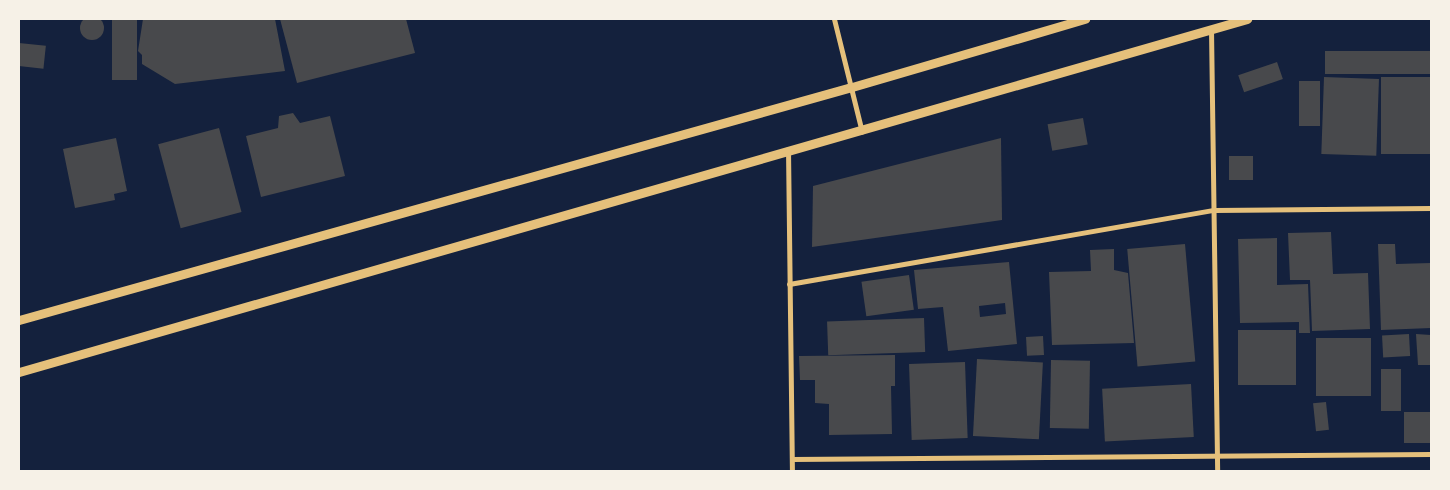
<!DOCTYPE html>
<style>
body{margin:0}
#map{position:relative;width:1450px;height:490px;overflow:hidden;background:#14213d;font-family:"Source Sans 3",sans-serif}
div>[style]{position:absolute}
.building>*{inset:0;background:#48494c;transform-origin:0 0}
.round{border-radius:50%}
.minor>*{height:5px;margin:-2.5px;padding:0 2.5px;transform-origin:2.5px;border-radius:2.5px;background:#e5c07b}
.tertiary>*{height:9px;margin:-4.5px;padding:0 4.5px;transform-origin:4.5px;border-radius:4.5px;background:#e5c07b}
span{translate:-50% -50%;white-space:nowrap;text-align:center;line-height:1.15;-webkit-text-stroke:5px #f6f1e7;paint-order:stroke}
.frame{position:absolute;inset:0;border:20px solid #f6f1e7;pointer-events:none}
</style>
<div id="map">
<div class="building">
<i class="round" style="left:80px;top:16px;width:24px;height:24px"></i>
<i style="left:112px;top:19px;width:25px;height:61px"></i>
<i style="clip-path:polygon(143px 19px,275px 19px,285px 71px,175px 84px,142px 64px,142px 55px,138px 51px)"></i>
<i style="clip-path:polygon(280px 19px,406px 19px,415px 53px,297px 83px)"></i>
<i style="left:19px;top:43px;width:27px;height:23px;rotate:6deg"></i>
<i style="left:1431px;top:51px;width:23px;height:106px;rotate:90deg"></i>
<i style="left:1277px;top:62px;width:18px;height:41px;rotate:71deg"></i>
<i style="left:1324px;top:77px;width:55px;height:77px;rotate:2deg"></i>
<i style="left:1381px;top:77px;width:50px;height:77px"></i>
<i style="left:1299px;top:81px;width:21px;height:45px"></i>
<i style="clip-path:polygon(293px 113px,300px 123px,330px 116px,345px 176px,261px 197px,246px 136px,278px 128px,279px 116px)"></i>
<i style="left:1083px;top:118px;width:27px;height:36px;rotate:80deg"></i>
<i style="left:219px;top:128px;width:87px;height:63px;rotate:75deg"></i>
<i style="clip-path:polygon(116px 138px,127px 191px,114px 194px,115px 200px,75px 208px,63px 149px)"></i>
<i style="clip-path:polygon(1001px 138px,1002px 220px,812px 247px,813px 186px)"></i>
<i style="left:1229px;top:156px;width:24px;height:24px"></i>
<i style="clip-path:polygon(1331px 232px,1333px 274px,1368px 273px,1370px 329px,1312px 331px,1310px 280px,1290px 280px,1288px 233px)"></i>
<i style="clip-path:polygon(1277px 238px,1277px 285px,1308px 284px,1310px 333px,1299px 333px,1299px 322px,1240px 323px,1238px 239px)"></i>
<i style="left:1185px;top:244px;width:118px;height:58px;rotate:85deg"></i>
<i style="clip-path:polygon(1378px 244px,1395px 244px,1396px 264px,1431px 263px,1431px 328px,1381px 330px)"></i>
<i style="clip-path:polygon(1114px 249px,1114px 270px,1128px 273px,1134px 343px,1052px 345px,1049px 272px,1091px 271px,1090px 250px)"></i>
<i style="clip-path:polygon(evenodd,1009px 262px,1017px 344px,948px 351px,943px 307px,918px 309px,914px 270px,1009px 262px,1005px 303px,1006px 314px,980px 317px,979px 306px,1005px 303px)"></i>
<i style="left:909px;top:275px;width:35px;height:48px;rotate:82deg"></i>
<i style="left:924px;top:318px;width:34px;height:97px;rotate:88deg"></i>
<i style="left:1238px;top:330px;width:58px;height:55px"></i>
<i style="left:1409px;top:334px;width:22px;height:27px;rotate:87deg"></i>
<i style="clip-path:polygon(1416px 334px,1431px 335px,1431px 365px,1418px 365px)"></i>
<i style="left:1043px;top:336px;width:19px;height:17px;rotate:87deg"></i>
<i style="left:1316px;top:338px;width:55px;height:58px"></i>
<i style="clip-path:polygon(895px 355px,895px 386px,891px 386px,892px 434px,829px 435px,829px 404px,815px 403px,815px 380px,800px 380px,799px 356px)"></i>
<i style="left:977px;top:359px;width:66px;height:77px;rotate:3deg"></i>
<i style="left:1051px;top:360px;width:39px;height:68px;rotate:1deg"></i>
<i style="left:965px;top:362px;width:76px;height:56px;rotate:88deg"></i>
<i style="left:1381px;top:369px;width:20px;height:42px"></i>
<i style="left:1191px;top:384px;width:53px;height:89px;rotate:87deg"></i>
<i style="left:1326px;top:402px;width:28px;height:13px;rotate:84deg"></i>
<i style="left:1431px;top:412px;width:31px;height:27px;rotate:90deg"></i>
</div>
<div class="minor">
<i style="left:834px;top:19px;width:116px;rotate:76.1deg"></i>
<i style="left:1211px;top:29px;width:442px;rotate:89.2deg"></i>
<i style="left:788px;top:149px;width:322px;rotate:89.3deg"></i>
<i style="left:789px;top:284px;width:431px;rotate:-9.9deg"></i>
<i style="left:1214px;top:210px;width:217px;rotate:-0.5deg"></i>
<i style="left:792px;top:459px;width:639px;rotate:-0.45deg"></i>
</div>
<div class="tertiary">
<i style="left:19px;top:320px;width:865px;rotate:-15.63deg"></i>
<i style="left:852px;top:87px;width:243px;rotate:-16.3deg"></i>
<i style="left:19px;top:372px;width:1278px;rotate:-16.04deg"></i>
</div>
<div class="frame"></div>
</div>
